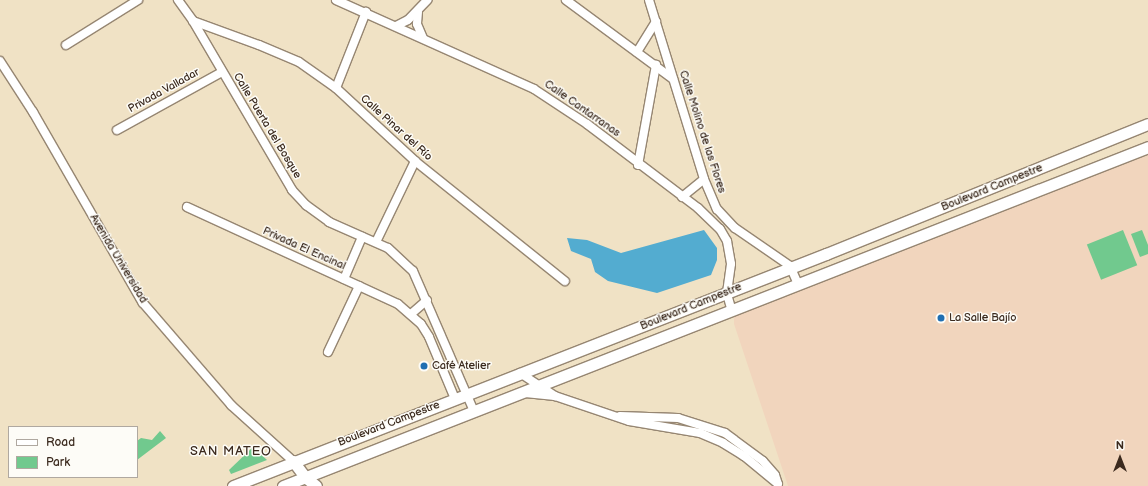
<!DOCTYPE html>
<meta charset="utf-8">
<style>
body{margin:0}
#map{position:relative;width:1148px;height:486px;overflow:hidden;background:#f0e2c5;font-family:"Balsamiq Sans",sans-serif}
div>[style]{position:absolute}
.built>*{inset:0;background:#f1d5bd}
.green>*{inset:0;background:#71c98e;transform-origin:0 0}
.water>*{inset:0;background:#53acd0}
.roads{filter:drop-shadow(1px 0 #968672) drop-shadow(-1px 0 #968672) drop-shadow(0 1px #968672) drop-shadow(0 -1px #968672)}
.street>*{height:8px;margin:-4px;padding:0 4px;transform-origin:4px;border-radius:4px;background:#fff}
.secondary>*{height:11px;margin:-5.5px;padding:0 5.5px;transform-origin:5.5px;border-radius:5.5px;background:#fff}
.dots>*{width:11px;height:11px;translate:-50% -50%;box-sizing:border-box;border:2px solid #fdfcf7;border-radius:50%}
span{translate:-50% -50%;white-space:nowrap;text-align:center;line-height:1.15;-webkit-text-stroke:3px #fdfcf7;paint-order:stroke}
.street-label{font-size:11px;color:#3b2a1e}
.poi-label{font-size:11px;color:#3b2a1e}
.left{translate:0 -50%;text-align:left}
.quarter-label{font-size:13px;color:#3b2a1e;letter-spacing:1px}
.legend{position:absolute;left:8px;top:426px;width:130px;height:52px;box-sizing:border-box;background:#fdfcf7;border:1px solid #afa8a0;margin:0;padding:5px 7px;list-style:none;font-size:12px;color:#3b2a1e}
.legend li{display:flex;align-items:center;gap:8px;height:20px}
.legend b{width:20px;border:1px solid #afa8a0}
.north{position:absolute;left:1100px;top:438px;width:40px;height:40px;-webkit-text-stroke:3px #fdfcf7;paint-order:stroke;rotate:0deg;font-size:11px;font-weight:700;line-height:16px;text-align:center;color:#3b2a1e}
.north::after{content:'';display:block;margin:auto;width:14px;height:18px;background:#3b2a1e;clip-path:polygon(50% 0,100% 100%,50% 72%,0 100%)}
</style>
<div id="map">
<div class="built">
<i style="clip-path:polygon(1148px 155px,1148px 486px,788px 486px,734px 324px,734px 312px)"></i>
</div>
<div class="green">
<i style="left:1123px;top:230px;width:38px;height:39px;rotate:68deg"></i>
<i style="clip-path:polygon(1142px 230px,1148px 245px,1148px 254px,1140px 257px,1131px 234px)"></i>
<i style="clip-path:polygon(160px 431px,166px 438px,137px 460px,137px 441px,141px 438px,152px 440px)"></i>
<i style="clip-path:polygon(253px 447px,267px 460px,231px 474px,229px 470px)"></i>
</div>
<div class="water">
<i style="clip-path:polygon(704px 230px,717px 248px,717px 260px,711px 275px,657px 293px,608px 281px,595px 272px,591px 259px,571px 251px,567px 238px,587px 240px,621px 253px)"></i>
</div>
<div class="roads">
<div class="street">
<i style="left:178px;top:0;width:26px;rotate:54deg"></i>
<i style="left:193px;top:21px;width:196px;rotate:59.6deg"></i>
<i style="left:292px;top:190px;width:21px;rotate:47deg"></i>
<i style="left:306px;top:205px;width:29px;rotate:36deg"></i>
<i style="left:329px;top:222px;width:64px;rotate:23.8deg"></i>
<i style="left:388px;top:248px;width:34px;rotate:43deg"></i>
<i style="left:413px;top:271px;width:153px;rotate:66.5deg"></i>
<i style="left:336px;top:0;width:217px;rotate:24.2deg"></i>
<i style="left:534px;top:89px;width:64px;rotate:33.4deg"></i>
<i style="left:587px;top:124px;width:139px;rotate:37.1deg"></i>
<i style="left:698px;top:208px;width:30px;rotate:44deg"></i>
<i style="left:720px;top:229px;width:14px;rotate:60deg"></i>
<i style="left:727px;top:241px;width:23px;rotate:80deg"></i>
<i style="left:731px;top:264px;width:30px;rotate:98deg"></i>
<i style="left:727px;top:294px;width:18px;rotate:74deg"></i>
<i style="left:566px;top:0;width:133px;rotate:36.4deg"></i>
<i style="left:649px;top:0;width:187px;rotate:72.9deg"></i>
<i style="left:704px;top:179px;width:33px;rotate:67deg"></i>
<i style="left:717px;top:209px;width:26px;rotate:47deg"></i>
<i style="left:735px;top:228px;width:67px;rotate:34.6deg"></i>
<i style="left:790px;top:266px;width:20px;rotate:66deg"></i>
<i style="left:418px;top:12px;width:12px;rotate:95deg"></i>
<i style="left:417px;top:24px;width:15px;rotate:67deg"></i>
<i style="left:193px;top:21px;width:70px;rotate:20deg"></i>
<i style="left:259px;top:45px;width:43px;rotate:23deg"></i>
<i style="left:299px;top:62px;width:45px;rotate:35.1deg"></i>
<i style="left:336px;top:88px;width:108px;rotate:42.7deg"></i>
<i style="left:415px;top:161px;width:192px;rotate:38.7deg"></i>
<i style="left:396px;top:26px;width:13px;rotate:-27deg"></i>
<i style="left:408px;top:20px;width:28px;rotate:-46deg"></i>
<i style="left:66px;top:45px;width:85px;rotate:-32deg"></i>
<i style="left:637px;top:52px;width:36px;rotate:-58deg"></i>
<i style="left:0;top:61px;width:61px;rotate:57.1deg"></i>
<i style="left:33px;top:112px;width:220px;rotate:60.1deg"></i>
<i style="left:143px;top:303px;width:135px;rotate:49.2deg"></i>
<i style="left:231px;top:405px;width:84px;rotate:42.1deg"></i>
<i style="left:336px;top:88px;width:82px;rotate:-68.5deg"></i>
<i style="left:117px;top:130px;width:120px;rotate:-28.9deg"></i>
<i style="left:638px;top:165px;width:102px;rotate:-79.8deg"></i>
<i style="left:682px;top:197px;width:28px;rotate:-39deg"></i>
<i style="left:187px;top:207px;width:232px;rotate:24.7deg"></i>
<i style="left:398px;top:304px;width:30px;rotate:41deg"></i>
<i style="left:421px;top:324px;width:15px;rotate:58deg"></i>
<i style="left:429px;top:337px;width:67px;rotate:67.2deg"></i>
<i style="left:376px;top:242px;width:90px;rotate:-64.3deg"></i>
<i style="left:344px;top:279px;width:46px;rotate:-66.8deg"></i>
<i style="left:411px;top:314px;width:21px;rotate:-41deg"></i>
<i style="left:328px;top:352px;width:73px;rotate:-64.8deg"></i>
<i style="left:520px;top:373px;width:42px;rotate:33.3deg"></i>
<i style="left:525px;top:393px;width:30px;rotate:6deg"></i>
<i style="left:555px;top:396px;width:78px;rotate:18.7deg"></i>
<i style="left:629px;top:421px;width:72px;rotate:9.6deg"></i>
<i style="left:700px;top:433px;width:25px;rotate:23deg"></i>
<i style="left:723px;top:443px;width:25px;rotate:32deg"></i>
<i style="left:744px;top:456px;width:44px;rotate:39.5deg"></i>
<i style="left:620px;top:416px;width:58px;rotate:2deg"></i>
<i style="left:678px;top:418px;width:49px;rotate:17.7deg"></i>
<i style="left:725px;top:433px;width:47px;rotate:36.4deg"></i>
<i style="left:763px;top:461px;width:18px;rotate:49deg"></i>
<i style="left:775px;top:475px;width:9px;rotate:72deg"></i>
</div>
<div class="secondary">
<i style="left:293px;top:461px;width:20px;rotate:53deg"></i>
<i style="left:305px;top:477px;width:14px;rotate:39deg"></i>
<i style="left:233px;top:486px;width:637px;rotate:-21.37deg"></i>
<i style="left:826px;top:254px;width:347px;rotate:-22deg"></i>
<i style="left:283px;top:486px;width:929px;rotate:-21.4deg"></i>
</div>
</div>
<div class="dots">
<i style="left:941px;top:318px;background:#1f6fb2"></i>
<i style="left:424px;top:366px;background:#1f6fb2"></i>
</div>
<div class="street-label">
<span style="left:164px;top:91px;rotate:-29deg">Privada Valladar</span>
<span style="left:582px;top:109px;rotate:35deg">Calle Cantarranas</span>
<span style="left:267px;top:126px;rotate:59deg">Calle Puerta del Bosque</span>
<span style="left:396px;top:128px;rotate:42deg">Calle Pinar del Río</span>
<span style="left:702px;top:132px;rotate:72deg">Calle Molino de las Flores</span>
<span style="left:992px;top:188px;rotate:-22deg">Boulevard Campestre</span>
<span style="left:304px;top:249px;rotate:24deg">Privada El Encinal</span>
<span style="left:118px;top:259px;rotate:59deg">Avenida Universidad</span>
<span style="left:691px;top:307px;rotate:-22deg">Boulevard Campestre</span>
<span style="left:389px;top:424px;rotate:-21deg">Boulevard Campestre</span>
</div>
<div class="poi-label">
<span class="left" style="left:949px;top:318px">La Salle Bajío</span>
<span class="left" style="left:432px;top:366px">Café Atelier</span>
</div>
<div class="quarter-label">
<span style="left:231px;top:451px">SAN MATEO</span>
</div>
<ul class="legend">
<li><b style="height:5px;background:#fff"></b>Road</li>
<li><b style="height:11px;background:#71c98e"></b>Park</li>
</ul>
<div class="north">N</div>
</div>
